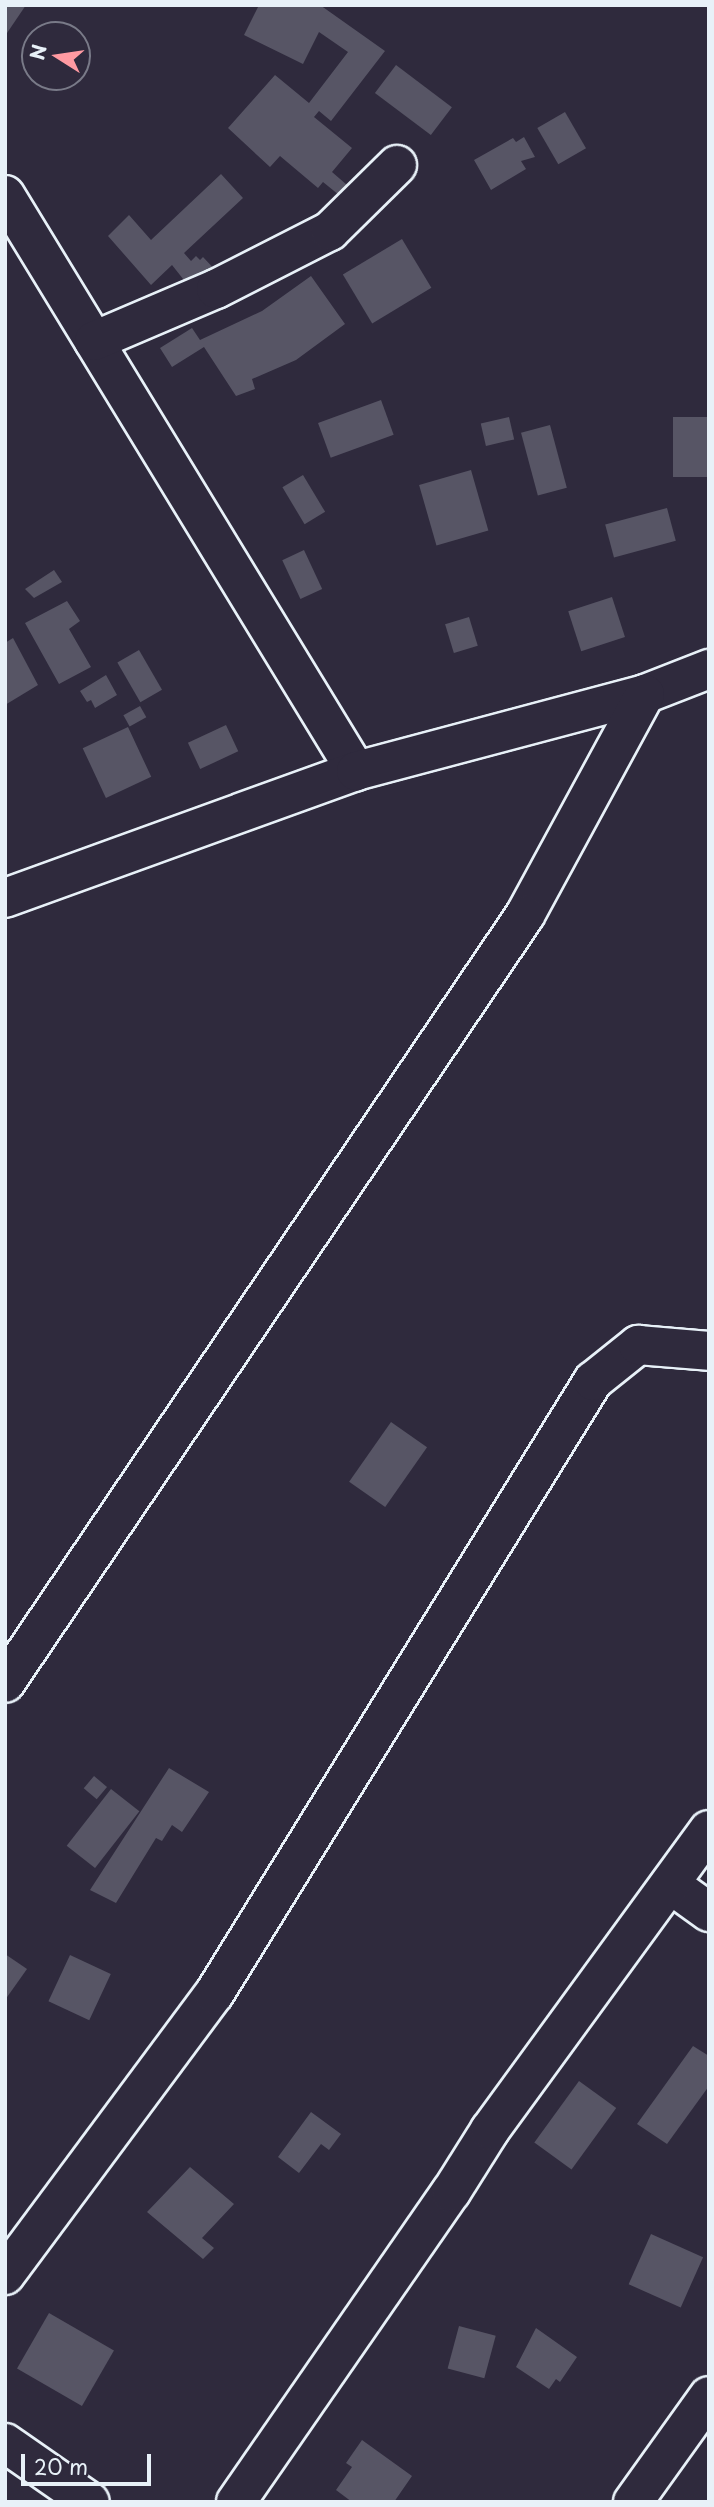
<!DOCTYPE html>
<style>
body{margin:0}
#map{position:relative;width:714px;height:2507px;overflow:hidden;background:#2f2a3d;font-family:"Playpen Sans",sans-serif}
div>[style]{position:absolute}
.building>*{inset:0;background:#575565;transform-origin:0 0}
.roads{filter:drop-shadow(2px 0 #e8f1f8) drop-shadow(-2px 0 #e8f1f8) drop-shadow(0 2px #e8f1f8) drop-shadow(0 -2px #e8f1f8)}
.minor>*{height:38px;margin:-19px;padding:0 19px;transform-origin:19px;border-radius:19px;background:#2f2a3d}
span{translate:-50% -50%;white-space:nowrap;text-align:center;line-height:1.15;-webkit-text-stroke:7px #2f2a3d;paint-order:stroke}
.frame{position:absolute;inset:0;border:7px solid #e8f1f8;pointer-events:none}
.north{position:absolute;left:21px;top:21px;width:70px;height:70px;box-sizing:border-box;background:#2f2a3d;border:2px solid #797a88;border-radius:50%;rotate:282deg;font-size:19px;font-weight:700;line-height:28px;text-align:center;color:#e8f1f8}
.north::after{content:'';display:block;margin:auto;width:24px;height:32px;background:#ff9aa2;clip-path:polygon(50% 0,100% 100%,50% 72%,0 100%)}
.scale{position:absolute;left:21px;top:2454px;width:130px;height:32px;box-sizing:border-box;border:4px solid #e8f1f8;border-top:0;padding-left:9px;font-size:21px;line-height:24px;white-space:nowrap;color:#e8f1f8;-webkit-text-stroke:5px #2f2a3d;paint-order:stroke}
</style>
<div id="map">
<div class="building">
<i style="clip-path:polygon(5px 5px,26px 5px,5px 36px)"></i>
<i style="clip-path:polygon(259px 5px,320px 5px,385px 51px,331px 121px,319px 111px,314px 117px,352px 148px,332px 172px,347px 185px,339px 195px,323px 182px,318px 188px,280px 156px,270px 167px,228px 128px,275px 75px,309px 103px,348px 52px,319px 32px,303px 64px,244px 35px)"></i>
<i style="left:396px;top:65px;width:70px;height:35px;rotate:37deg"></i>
<i style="left:565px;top:112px;width:42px;height:32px;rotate:60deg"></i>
<i style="clip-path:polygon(524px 137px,535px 157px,521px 161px,526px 169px,491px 190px,474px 160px,513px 138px,516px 142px)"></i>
<i style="clip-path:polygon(221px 174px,243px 198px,184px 253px,191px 261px,196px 256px,200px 260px,203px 257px,220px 275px,195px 294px,172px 265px,151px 285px,108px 236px,129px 215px,151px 240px)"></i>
<i style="left:402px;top:239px;width:57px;height:69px;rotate:59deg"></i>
<i style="clip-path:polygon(311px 276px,345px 324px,296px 360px,252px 379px,255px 389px,236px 396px,204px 347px,172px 367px,160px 348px,192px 328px,200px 340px,262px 311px)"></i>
<i style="left:381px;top:400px;width:37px;height:67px;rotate:70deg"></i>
<i style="left:509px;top:417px;width:23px;height:29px;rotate:77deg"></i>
<i style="left:709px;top:417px;width:60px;height:36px;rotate:90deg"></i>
<i style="left:550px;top:425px;width:65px;height:30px;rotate:75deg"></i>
<i style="left:471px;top:470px;width:63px;height:54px;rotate:74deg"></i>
<i style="left:303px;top:475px;width:43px;height:24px;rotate:59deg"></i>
<i style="left:667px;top:508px;width:34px;height:64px;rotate:75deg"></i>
<i style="left:304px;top:550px;width:43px;height:24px;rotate:65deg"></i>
<i style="clip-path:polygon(54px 570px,62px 582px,34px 598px,25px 589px)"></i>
<i style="left:612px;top:597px;width:42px;height:46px;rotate:72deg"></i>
<i style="clip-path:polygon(67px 601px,80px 621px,69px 629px,91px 667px,59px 684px,25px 623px)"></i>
<i style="left:469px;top:617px;width:30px;height:25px;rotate:73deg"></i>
<i style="clip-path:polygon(13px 638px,38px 685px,5px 705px,5px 643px)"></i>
<i style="left:139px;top:650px;width:46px;height:25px;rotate:60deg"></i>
<i style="clip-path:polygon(106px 675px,117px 695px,95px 708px,91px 700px,87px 702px,80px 691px)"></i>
<i style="left:140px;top:706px;width:13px;height:19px;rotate:61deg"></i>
<i style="left:226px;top:725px;width:29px;height:42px;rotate:65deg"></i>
<i style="left:128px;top:727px;width:55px;height:50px;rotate:65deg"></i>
<i style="left:391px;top:1422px;width:44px;height:73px;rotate:35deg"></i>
<i style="clip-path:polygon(169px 1768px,209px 1792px,182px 1832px,172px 1825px,162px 1841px,156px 1838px,116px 1903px,90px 1890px)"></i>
<i style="left:94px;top:1776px;width:17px;height:16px;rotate:40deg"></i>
<i style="left:111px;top:1789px;width:36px;height:72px;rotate:38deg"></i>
<i style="clip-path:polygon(5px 1954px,27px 1969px,5px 2000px)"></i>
<i style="left:70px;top:1955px;width:45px;height:51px;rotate:25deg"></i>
<i style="clip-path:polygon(693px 2046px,709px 2056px,709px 2086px,667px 2144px,637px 2124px)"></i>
<i style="left:579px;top:2081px;width:46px;height:76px;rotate:36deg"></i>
<i style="clip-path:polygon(311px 2112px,341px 2134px,329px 2150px,321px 2144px,299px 2173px,278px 2157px)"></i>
<i style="clip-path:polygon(190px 2167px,234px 2204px,202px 2238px,214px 2248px,203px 2259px,147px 2212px)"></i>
<i style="left:651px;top:2234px;width:57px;height:55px;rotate:24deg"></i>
<i style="left:49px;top:2313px;width:75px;height:64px;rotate:30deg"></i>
<i style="left:459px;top:2326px;width:38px;height:44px;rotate:15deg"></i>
<i style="clip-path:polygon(536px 2328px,577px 2357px,560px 2382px,556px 2379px,549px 2389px,516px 2367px)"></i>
<i style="clip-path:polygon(362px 2440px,412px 2476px,394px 2502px,352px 2502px,336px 2490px,352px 2467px,346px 2463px)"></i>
</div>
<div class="roads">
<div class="minor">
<i style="left:5px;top:195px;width:675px;rotate:58.64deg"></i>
<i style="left:94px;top:341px;width:133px;rotate:-23.1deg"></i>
<i style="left:216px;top:289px;width:128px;rotate:-27deg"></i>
<i style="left:330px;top:231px;width:94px;rotate:-44.6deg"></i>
<i style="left:645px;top:694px;width:69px;rotate:-21.3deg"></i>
<i style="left:5px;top:898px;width:373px;rotate:-19.9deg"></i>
<i style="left:356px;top:771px;width:299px;rotate:-14.9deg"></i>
<i style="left:645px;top:694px;width:251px;rotate:118.5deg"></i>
<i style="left:525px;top:915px;width:927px;rotate:124.1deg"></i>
<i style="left:670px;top:1884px;width:48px;rotate:35.7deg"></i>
<i style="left:5px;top:2275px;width:350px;rotate:-53.4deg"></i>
<i style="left:214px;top:1994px;width:721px;rotate:-58.27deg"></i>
<i style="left:593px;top:1381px;width:58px;rotate:-38.7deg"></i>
<i style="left:638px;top:1345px;width:71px;rotate:4.8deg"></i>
<i style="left:5px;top:2443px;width:103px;rotate:34.8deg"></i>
<i style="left:236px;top:2502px;width:377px;rotate:-55.3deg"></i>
<i style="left:451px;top:2192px;width:73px;rotate:-57.8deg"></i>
<i style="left:490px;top:2130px;width:371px;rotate:-53.9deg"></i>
<i style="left:633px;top:2502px;width:130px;rotate:-54.4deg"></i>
</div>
</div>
<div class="frame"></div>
<div class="north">N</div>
<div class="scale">20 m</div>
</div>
